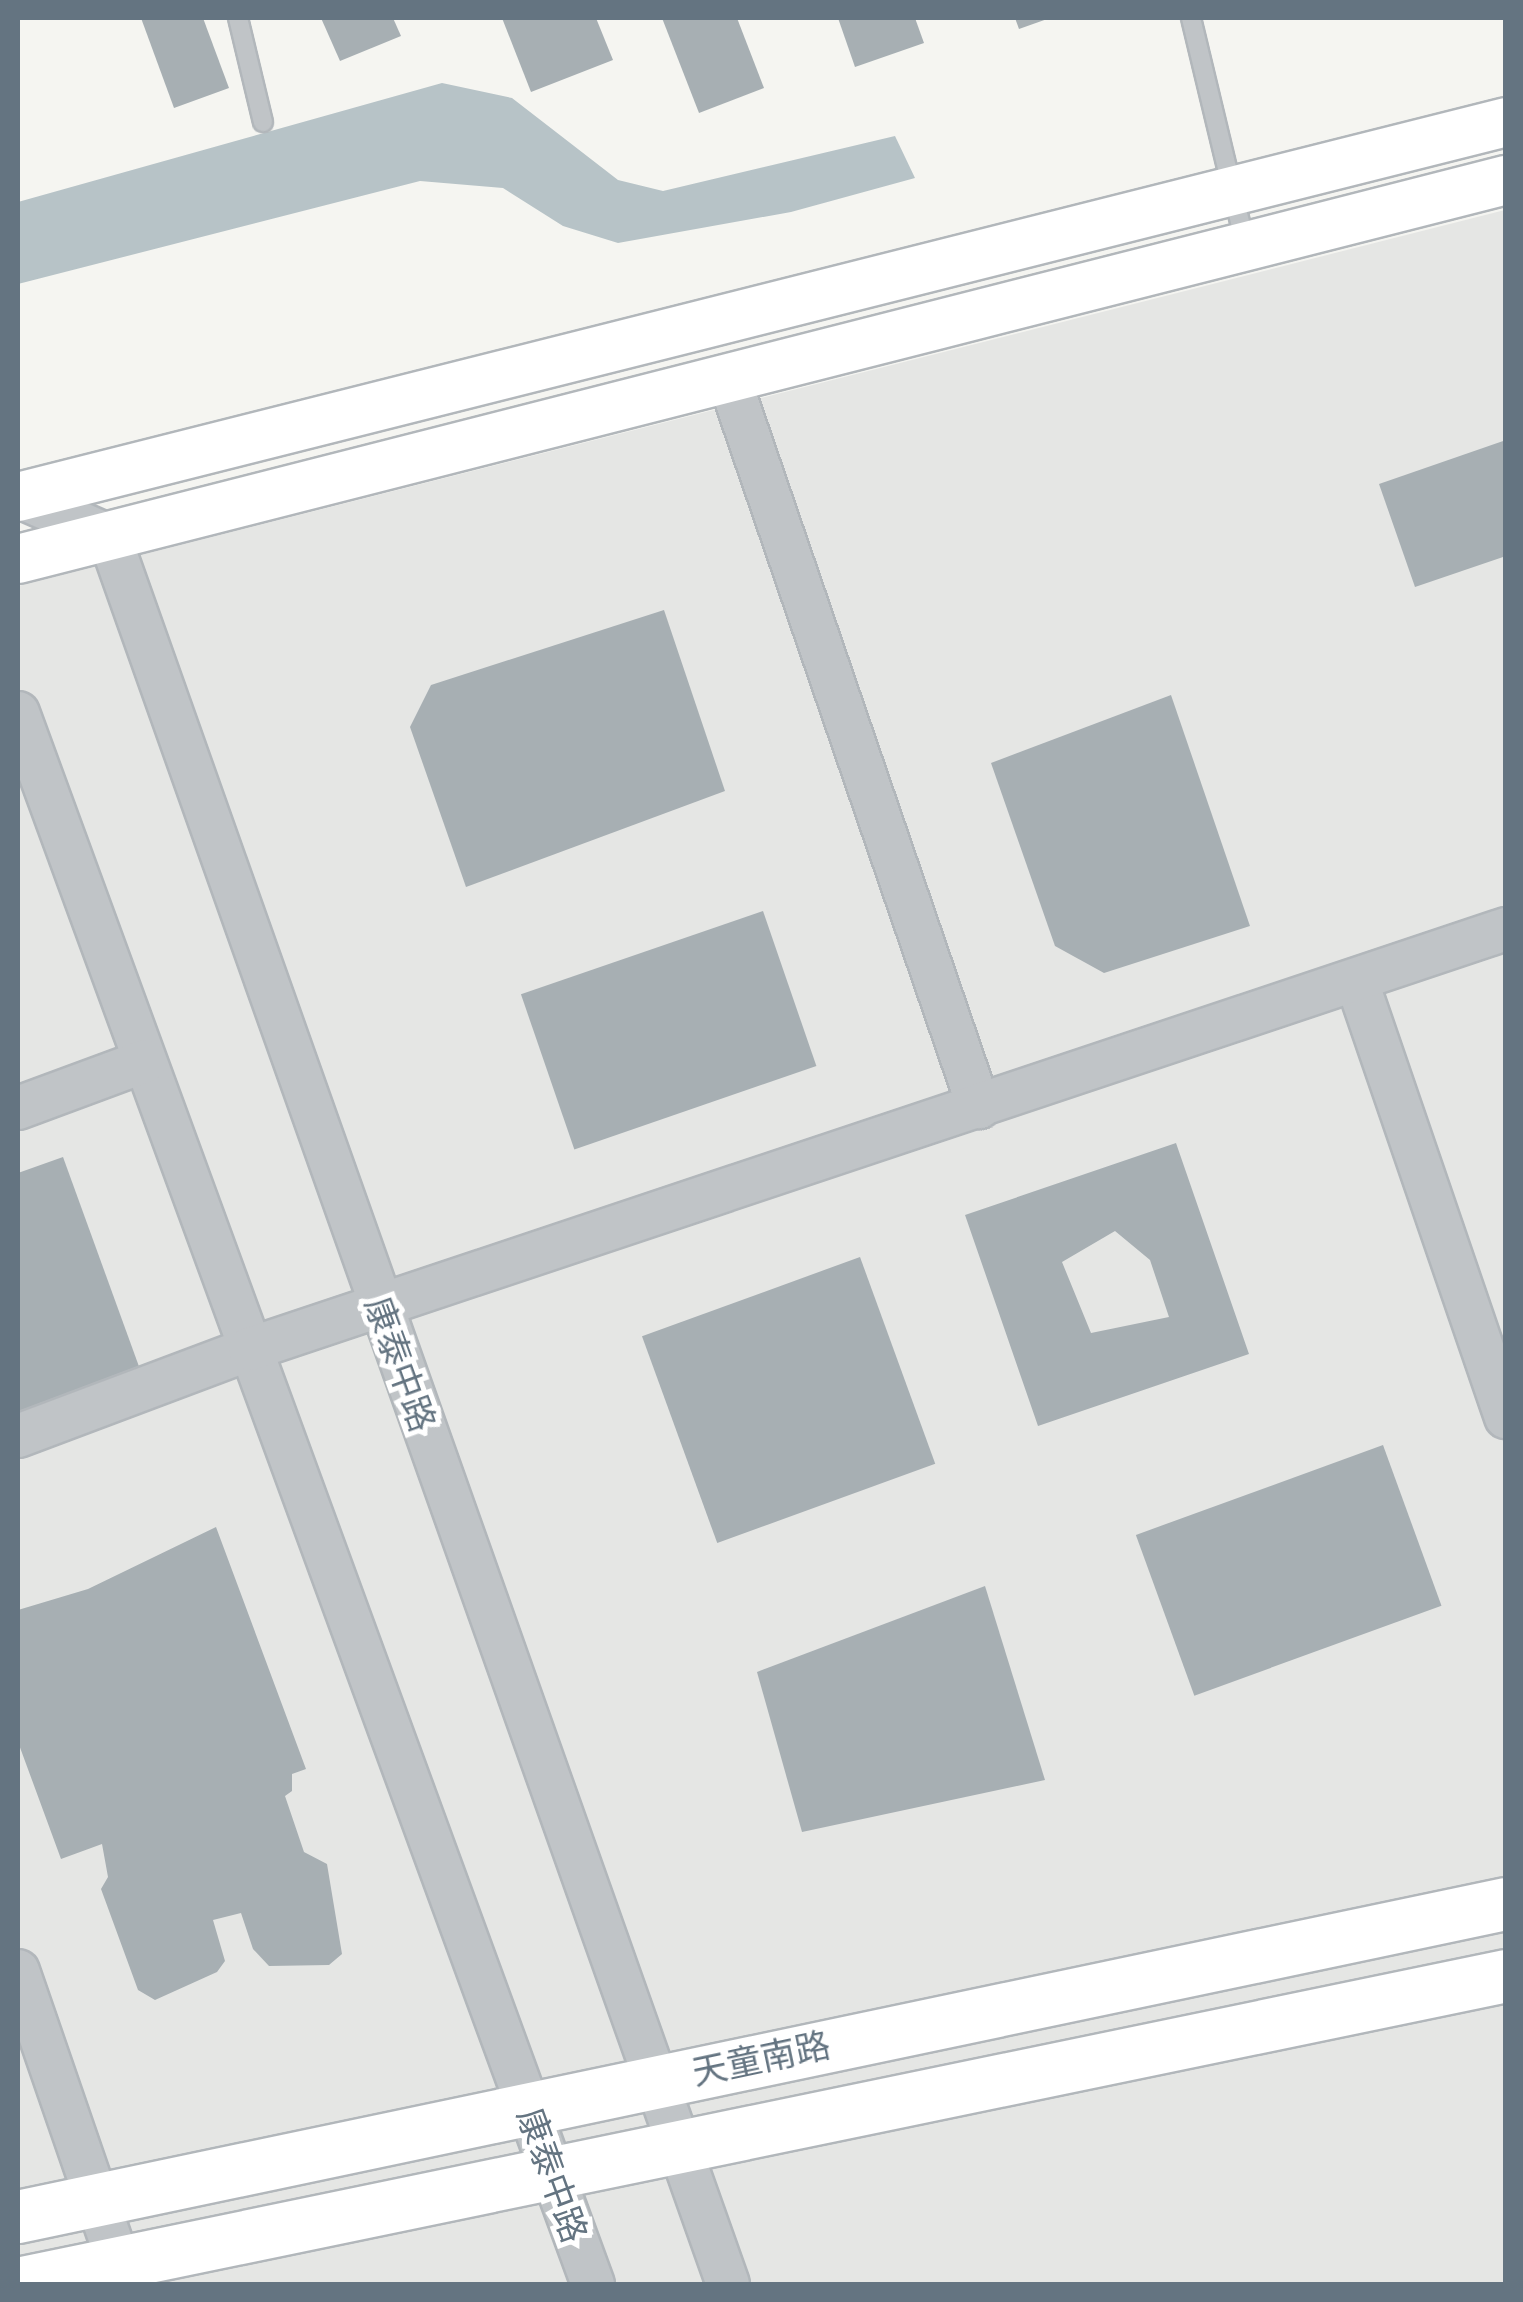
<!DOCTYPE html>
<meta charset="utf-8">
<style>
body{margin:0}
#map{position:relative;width:1523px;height:2302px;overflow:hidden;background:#f5f5f1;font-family:"Golos Text","Noto Sans SC",sans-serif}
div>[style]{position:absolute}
.built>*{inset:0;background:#e5e6e4}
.water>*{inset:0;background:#b7c3c7}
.building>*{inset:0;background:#a7afb3;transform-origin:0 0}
.roads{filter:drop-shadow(2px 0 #b2b7bb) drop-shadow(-2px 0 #b2b7bb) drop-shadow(0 2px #b2b7bb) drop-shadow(0 -2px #b2b7bb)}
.service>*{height:18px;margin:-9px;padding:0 9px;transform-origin:9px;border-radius:9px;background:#c0c4c7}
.tertiary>*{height:42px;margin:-21px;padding:0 21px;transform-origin:21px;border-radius:21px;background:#c0c4c7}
.secondary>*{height:48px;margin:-24px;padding:0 24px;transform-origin:24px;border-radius:24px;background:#fff}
.primary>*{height:52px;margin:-26px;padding:0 26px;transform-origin:26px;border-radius:26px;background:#fff}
span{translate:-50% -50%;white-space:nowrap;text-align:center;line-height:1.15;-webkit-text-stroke:10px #fff;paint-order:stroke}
.street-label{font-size:35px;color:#647481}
.frame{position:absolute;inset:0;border:20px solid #647481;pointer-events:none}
</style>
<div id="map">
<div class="built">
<i style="clip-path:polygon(1505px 210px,1505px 2284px,18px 2284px,18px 586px)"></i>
</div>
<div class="water">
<i style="clip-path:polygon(442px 83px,512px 98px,618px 180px,663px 191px,895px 136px,915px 178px,791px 212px,618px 243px,563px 226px,503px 188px,420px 181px,18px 284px,18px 202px)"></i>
</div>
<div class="building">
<i style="clip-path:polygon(141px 18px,203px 18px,229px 88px,174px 108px)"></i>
<i style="clip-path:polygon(321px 18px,393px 18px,401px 36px,340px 61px)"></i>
<i style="clip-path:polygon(502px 18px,596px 18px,613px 60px,531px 92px)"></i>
<i style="clip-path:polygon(662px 18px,737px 18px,764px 88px,699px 113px)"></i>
<i style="clip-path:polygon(838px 18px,915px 18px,924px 43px,855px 67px)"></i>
<i style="clip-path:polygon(1015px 18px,1050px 18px,1019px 29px)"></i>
<i style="clip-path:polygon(1506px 440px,1506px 556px,1415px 587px,1379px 484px)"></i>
<i style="clip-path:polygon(664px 610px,725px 791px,466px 887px,410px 727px,431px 685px)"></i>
<i style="clip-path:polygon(1171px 695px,1250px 926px,1104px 973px,1055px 946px,991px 763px)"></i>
<i style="left:763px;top:911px;width:164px;height:256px;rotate:71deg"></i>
<i style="clip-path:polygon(evenodd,1176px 1143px,1249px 1354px,1038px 1426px,965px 1215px,1176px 1143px,1115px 1231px,1150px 1260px,1169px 1317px,1091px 1333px,1062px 1262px,1115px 1231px)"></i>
<i style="clip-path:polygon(63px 1157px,141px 1372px,18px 1416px,18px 1173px)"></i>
<i style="left:860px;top:1257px;width:220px;height:232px;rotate:70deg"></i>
<i style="left:1383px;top:1445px;width:171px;height:263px;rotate:70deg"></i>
<i style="clip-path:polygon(216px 1527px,306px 1769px,292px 1774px,292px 1791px,285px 1796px,304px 1852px,327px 1864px,342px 1954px,329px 1965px,269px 1966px,253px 1949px,241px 1913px,213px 1920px,225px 1961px,217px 1972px,155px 2000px,138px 1990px,101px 1889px,108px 1877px,102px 1844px,61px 1859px,18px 1742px,18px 1610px,88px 1589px)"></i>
<i style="clip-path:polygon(985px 1586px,1045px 1780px,802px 1832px,757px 1672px)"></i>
</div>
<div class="roads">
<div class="service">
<i style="left:238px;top:18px;width:107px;rotate:76.5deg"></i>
<i style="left:1191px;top:18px;width:231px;rotate:76.5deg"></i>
</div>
<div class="tertiary">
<i style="left:729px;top:379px;width:770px;rotate:71.05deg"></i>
<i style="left:18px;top:496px;width:99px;rotate:23.7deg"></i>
<i style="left:109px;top:536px;width:1854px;rotate:70.5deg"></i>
<i style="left:18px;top:713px;width:1673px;rotate:69.9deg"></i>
<i style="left:1357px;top:982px;width:460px;rotate:71.1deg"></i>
<i style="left:18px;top:1108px;width:135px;rotate:-20.3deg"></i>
<i style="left:18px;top:1436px;width:248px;rotate:-20.6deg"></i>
<i style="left:250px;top:1349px;width:1324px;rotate:-18.49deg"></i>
<i style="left:18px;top:1971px;width:331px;rotate:71deg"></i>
</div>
<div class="secondary">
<i style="left:18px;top:497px;width:1535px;rotate:-14.14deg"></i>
<i style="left:18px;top:559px;width:1536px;rotate:-14.29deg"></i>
</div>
<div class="primary">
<i style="left:18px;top:2217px;width:1521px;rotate:-11.88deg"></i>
<i style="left:18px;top:2284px;width:1520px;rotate:-11.69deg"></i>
</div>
</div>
<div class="street-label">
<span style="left:401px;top:1364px;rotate:70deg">康泰中路</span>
<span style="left:761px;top:2058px;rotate:-12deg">天童南路</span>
<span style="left:553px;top:2175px;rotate:70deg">康泰中路</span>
</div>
<div class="frame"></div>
</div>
